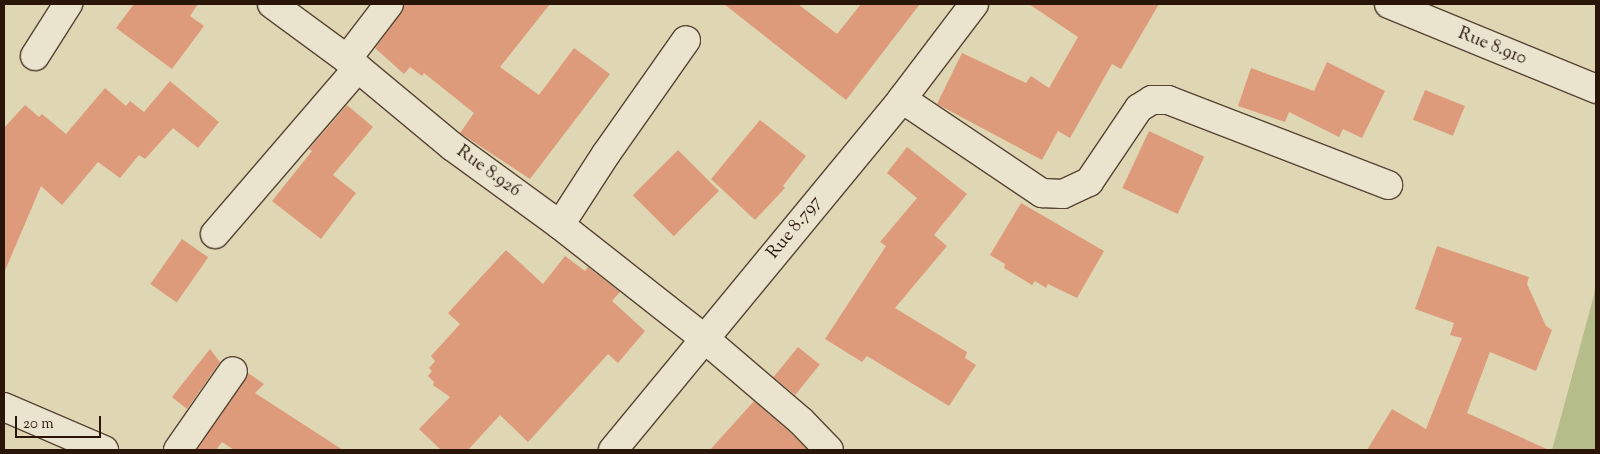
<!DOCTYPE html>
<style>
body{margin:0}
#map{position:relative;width:1600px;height:454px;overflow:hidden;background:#dfd6b3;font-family:"Sorts Mill Goudy",serif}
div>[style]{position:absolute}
.green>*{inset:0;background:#b5bd8a}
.building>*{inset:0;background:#de9b7c;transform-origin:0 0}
.roads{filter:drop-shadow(1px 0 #574534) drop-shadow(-1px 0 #574534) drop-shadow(0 1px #574534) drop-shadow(0 -1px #574534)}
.minor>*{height:28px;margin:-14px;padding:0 14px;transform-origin:14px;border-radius:14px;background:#eae4ce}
span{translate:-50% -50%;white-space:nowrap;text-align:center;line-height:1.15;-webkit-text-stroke:4px #eae4ce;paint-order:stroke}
.street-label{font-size:18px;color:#2a1509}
.frame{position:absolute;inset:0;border:5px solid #2a1509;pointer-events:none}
.scale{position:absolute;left:15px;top:416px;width:86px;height:22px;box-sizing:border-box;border:2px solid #2a1509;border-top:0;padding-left:6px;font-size:15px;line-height:18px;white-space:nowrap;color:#2a1509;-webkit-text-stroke:4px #eae4ce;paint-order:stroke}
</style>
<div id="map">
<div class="green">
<i style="clip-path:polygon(1596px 277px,1596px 450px,1552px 450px,1594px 295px)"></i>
</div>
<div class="building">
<i style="clip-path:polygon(134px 4px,198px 4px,190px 16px,204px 26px,172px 69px,116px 28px)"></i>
<i style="clip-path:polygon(404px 4px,550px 4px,500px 67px,539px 95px,574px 48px,610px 74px,530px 179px,460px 133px,474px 113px,424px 73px,422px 76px,410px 67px,404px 74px,375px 48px,401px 13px)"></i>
<i style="clip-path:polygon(724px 4px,798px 4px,837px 34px,861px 4px,920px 4px,846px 100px)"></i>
<i style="clip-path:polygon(1029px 4px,1159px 4px,1121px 69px,1112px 64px,1070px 138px,1058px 131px,1042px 160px,937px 104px,962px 53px,1026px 83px,1031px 76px,1049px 88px,1078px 37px)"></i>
<i style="clip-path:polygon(1327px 62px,1385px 91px,1362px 138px,1343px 129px,1339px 137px,1289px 112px,1285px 122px,1238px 106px,1251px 68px,1314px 91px)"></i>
<i style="clip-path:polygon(170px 81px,219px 122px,198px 148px,173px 128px,145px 159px,139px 155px,120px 178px,98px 162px,62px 205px,41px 186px,4px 273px,4px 128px,25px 105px,39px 117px,42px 114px,66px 134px,105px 88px,126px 106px,130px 101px,144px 112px)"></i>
<i style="left:1425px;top:90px;width:43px;height:32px;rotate:22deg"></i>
<i style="clip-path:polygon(347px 105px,373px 127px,333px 175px,356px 193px,321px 239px,272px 201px,312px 151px,309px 149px)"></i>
<i style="clip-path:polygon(760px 120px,806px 156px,783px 186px,785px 188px,755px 220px,711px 179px)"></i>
<i style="left:1149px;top:131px;width:61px;height:63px;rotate:25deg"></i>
<i style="clip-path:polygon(907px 147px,967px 194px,934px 235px,947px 246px,895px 308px,967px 352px,965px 358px,976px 365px,949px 406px,867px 356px,862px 362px,825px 339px,886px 246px,880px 242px,917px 198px,887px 173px)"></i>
<i style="left:678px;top:150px;width:58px;height:64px;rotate:45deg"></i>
<i style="clip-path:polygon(1021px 203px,1104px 251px,1077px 298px,1048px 284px,1046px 288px,1035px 281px,1032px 285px,1004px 268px,1005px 264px,990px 255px)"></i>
<i style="left:182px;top:239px;width:32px;height:55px;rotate:35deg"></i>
<i style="clip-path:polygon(1437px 246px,1529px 277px,1527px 284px,1546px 326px,1552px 330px,1536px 371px,1490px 352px,1467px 413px,1549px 450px,1367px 450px,1392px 409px,1426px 429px,1462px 338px,1450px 335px,1454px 323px,1415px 309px)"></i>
<i style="clip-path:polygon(506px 250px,543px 284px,565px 256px,585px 271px,588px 267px,620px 292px,612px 301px,645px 331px,618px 363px,608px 354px,528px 442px,500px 415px,468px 450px,441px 450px,419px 429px,450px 397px,433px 385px,434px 382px,428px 376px,432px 371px,429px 368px,435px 361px,431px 356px,460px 324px,448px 313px)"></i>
<i style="left:798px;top:347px;width:28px;height:39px;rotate:39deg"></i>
<i style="clip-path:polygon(210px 349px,220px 362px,187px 409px,172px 397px)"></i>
<i style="clip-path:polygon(248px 373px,264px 384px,255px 393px,343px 450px,234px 450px,222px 442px,216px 450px,197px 450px)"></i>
<i style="clip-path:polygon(754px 401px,790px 432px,808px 450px,710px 450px)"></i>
</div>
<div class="roads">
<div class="minor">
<i style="left:272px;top:4px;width:93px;rotate:36.3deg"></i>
<i style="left:347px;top:59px;width:138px;rotate:39.7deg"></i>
<i style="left:453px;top:147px;width:132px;rotate:36.1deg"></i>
<i style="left:560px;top:225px;width:184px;rotate:38.2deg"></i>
<i style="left:705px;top:339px;width:126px;rotate:40.5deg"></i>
<i style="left:801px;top:421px;width:40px;rotate:46deg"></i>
<i style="left:1389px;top:4px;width:224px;rotate:22.3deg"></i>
<i style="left:35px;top:56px;width:62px;rotate:-57.6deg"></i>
<i style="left:347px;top:59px;width:69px;rotate:-52.6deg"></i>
<i style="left:902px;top:99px;width:169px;rotate:33.9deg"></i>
<i style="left:1042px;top:193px;width:21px;rotate:3deg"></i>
<i style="left:1063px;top:194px;width:29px;rotate:-25deg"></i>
<i style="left:1089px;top:182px;width:89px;rotate:-56deg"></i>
<i style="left:1139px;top:108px;width:15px;rotate:-32deg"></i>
<i style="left:1152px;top:100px;width:16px"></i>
<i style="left:1168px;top:100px;width:236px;rotate:21.1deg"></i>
<i style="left:560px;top:225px;width:85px;rotate:-57.1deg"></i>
<i style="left:606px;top:154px;width:139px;rotate:-54.9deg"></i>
<i style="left:215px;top:234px;width:219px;rotate:-49.3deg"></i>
<i style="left:4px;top:407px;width:109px;rotate:23.3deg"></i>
<i style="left:178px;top:450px;width:96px;rotate:-55.2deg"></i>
<i style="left:613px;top:450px;width:455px;rotate:-50.5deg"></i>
<i style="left:902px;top:99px;width:119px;rotate:-52.8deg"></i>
</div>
</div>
<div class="street-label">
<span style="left:1492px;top:47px;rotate:22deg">Rue 8.910</span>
<span style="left:488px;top:172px;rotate:36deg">Rue 8.926</span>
<span style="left:795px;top:228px;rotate:-51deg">Rue 8.797</span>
</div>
<div class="frame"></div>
<div class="scale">20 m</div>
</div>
